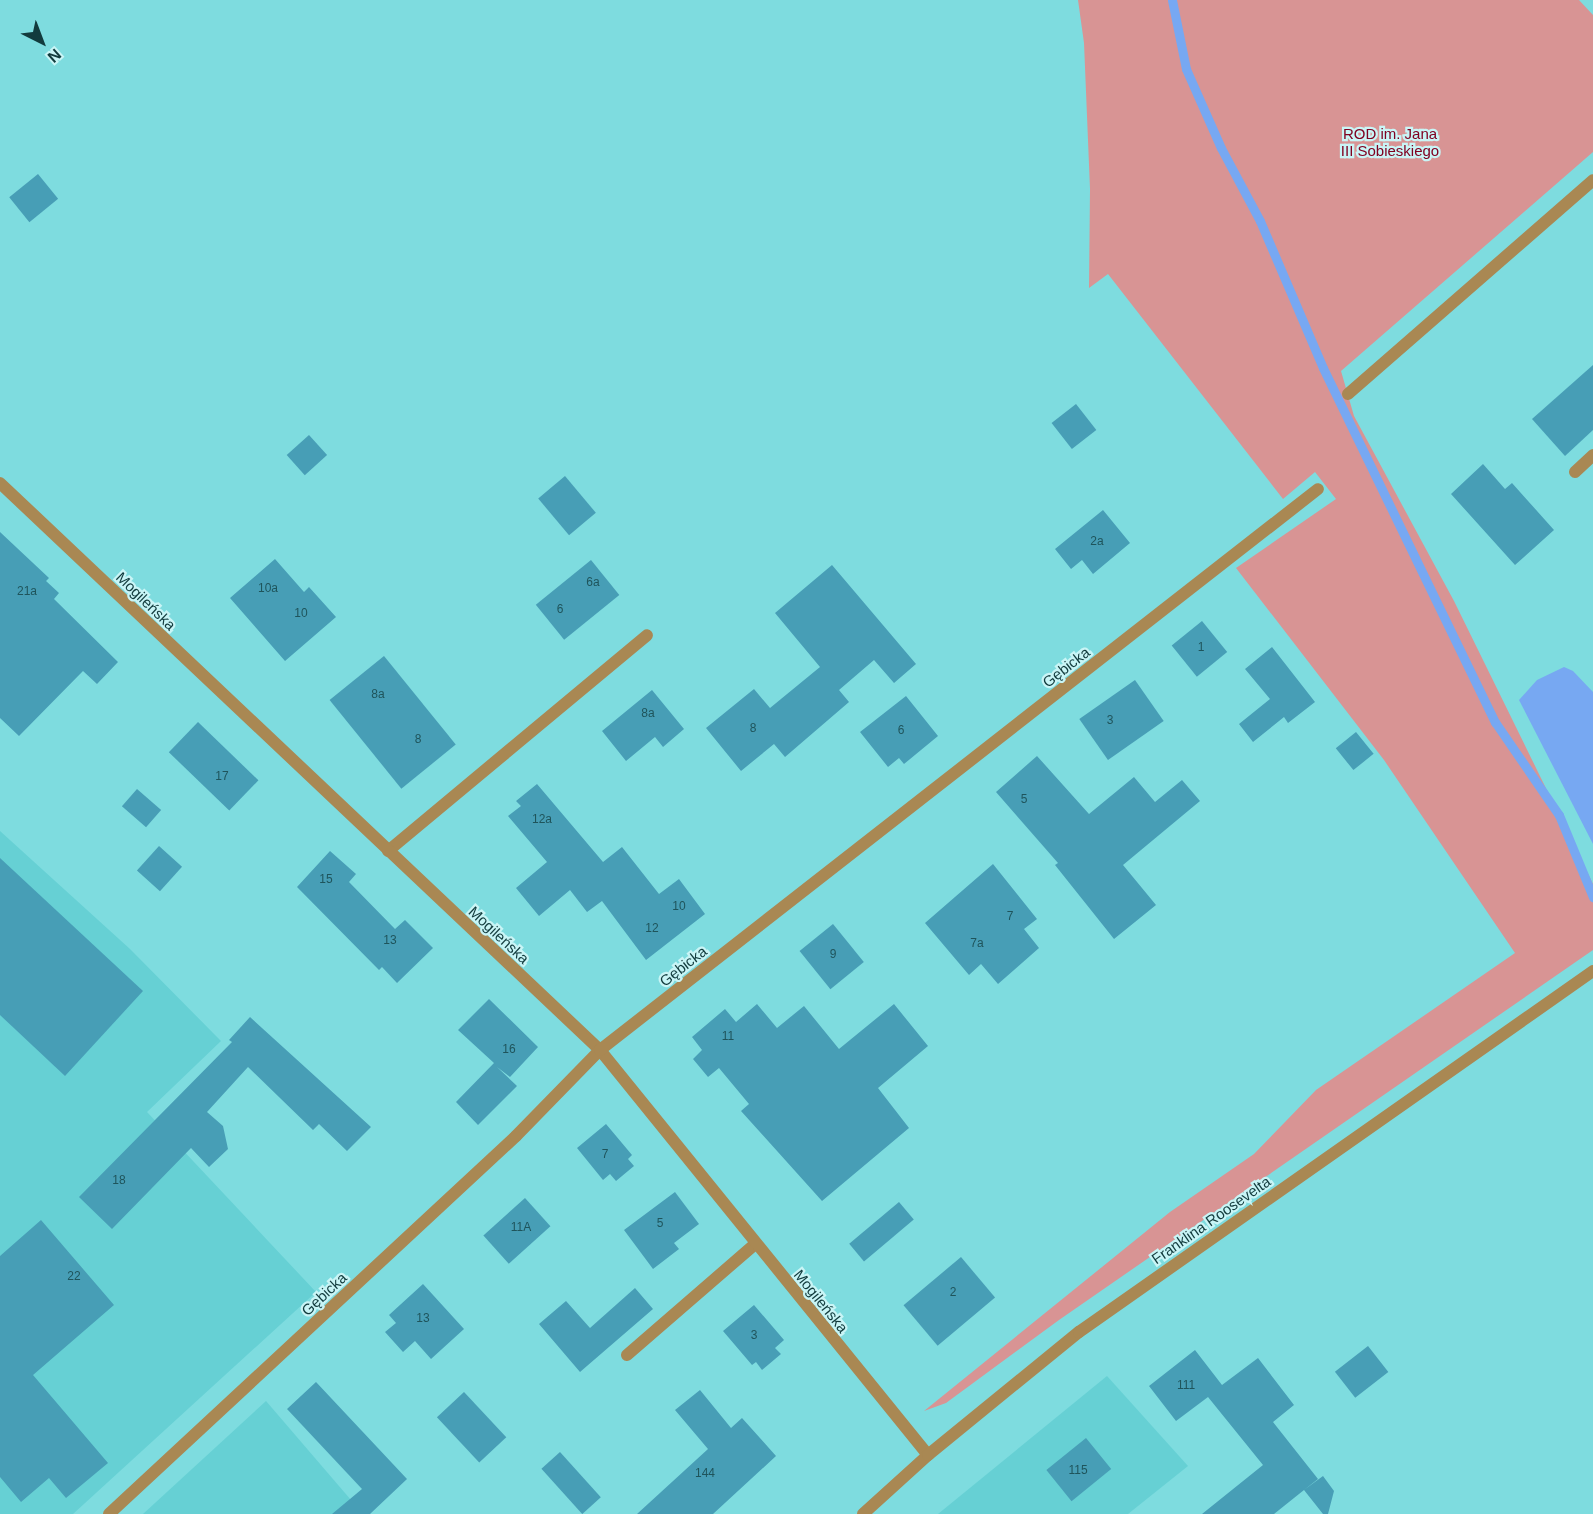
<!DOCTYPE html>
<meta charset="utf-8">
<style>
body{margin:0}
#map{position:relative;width:1593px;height:1514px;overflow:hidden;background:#7edcdf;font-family:Helvetica,sans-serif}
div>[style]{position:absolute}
.built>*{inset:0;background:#66d0d4}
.green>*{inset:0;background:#d89494}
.water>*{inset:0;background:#77a8f2}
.stream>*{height:9px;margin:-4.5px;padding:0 4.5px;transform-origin:4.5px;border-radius:4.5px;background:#77a8f2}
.building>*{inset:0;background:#479eb6;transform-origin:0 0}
.service>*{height:12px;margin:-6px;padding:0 6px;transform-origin:6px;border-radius:6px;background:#a98853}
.minor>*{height:12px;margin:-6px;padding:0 6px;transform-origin:6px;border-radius:6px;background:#a98853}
.tertiary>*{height:12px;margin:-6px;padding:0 6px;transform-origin:6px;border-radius:6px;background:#a98853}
span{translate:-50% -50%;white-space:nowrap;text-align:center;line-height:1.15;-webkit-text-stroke:4.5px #c9f5f6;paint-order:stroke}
.number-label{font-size:12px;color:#1f545b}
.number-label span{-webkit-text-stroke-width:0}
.park-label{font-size:15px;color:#800221}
.street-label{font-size:15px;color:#123b3d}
.north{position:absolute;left:12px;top:12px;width:60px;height:60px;-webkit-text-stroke:4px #c9f5f6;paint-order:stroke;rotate:138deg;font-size:16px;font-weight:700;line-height:24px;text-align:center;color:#123b3d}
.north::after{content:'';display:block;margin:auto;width:21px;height:27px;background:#123b3d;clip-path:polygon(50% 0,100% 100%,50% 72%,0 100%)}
</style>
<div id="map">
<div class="built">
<i style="clip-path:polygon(0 831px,130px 949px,221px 1041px,147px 1112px,316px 1292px,73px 1514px,0 1514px)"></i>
<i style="clip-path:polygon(1107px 1376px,1188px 1466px,1128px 1514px,938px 1514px)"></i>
<i style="clip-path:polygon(266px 1401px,363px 1514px,143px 1514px)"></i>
</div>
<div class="green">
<i style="clip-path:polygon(1078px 0,1579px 0,1593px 15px,1593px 152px,1341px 371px,1354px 416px,1454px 601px,1593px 884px,1593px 950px,1059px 1320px,946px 1403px,924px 1411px,1170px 1212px,1254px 1154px,1316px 1090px,1515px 953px,1384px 760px,1236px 568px,1336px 499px,1315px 472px,1283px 499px,1108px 274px,1089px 288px,1090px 189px,1084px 43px)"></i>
</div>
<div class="water">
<i style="clip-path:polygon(1564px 667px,1573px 671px,1593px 692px,1593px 844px,1519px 700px,1537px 680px)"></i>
</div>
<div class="stream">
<i style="left:1172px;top:0;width:70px;rotate:78.5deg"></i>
<i style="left:1186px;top:69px;width:86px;rotate:66.1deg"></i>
<i style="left:1221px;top:148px;width:83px;rotate:61.9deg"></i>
<i style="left:1260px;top:221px;width:160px;rotate:66.8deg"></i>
<i style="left:1323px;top:368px;width:394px;rotate:64.1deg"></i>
<i style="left:1495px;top:722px;width:113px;rotate:55.5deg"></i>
<i style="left:1559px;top:815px;width:89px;rotate:67.5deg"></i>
</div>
<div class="building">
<i style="left:38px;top:174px;width:32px;height:37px;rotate:51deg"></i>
<i style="clip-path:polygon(1593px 365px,1593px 430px,1565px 456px,1532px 419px)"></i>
<i style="left:1076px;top:404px;width:33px;height:31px;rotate:52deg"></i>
<i style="left:309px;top:435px;width:27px;height:30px;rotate:48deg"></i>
<i style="clip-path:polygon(1483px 464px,1505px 489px,1512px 483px,1554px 530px,1515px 565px,1451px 494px)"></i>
<i style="left:565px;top:476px;width:48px;height:35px;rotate:50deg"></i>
<i style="clip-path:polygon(1103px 510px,1130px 543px,1093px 574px,1082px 560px,1071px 569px,1055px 549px)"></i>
<i style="clip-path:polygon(0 532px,49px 578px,46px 581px,59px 593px,54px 599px,118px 662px,97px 684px,83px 671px,19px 736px,0 718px)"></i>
<i style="clip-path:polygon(275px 559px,304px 592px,309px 587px,336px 617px,285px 661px,230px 598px)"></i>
<i style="left:591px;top:560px;width:45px;height:71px;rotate:51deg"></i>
<i style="clip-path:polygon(832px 565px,916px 664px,894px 683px,874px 660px,839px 690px,849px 702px,785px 757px,774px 744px,741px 771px,706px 728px,754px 689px,770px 708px,820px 667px,775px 613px)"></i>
<i style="left:1202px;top:621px;width:40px;height:39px;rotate:51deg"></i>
<i style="clip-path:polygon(1272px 647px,1315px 702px,1288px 723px,1284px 717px,1253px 742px,1239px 724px,1270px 699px,1245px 669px)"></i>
<i style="left:384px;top:656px;width:114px;height:70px;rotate:51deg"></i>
<i style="left:1135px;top:680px;width:50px;height:68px;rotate:55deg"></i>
<i style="clip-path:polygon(652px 690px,684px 729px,663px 747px,655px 737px,626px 761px,602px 731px)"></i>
<i style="clip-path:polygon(906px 696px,938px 736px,904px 764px,899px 758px,888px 767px,860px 732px)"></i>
<i style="left:198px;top:722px;width:84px;height:42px;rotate:44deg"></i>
<i style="left:1356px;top:732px;width:28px;height:26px;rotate:51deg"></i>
<i style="clip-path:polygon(1037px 756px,1089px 814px,1134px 777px,1155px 802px,1182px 780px,1200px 801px,1123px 865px,1156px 905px,1114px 939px,1055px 865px,1058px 863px,996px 792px)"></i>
<i style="clip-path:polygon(537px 784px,603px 862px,622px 847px,659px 894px,679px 879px,705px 914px,646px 960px,602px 901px,587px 912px,570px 890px,539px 916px,516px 888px,547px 862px,508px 816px,521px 806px,516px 801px)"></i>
<i style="left:137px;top:789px;width:32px;height:23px;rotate:41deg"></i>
<i style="left:159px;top:846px;width:31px;height:33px;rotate:42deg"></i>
<i style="clip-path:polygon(330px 851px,356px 874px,349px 882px,395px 929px,405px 920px,433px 948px,397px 983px,382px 967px,379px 970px,297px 887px)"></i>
<i style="clip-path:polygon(0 858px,143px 991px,65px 1076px,0 1015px)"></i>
<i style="clip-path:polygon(993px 864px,1037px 919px,1024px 929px,1039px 948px,998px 984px,981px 964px,969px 975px,925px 923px)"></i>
<i style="left:833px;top:924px;width:49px;height:43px;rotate:51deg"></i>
<i style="clip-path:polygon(489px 999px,538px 1047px,510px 1077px,497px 1067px,517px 1086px,478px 1125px,456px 1102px,494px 1063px,458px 1030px)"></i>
<i style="clip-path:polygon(757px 1004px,777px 1028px,804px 1006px,839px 1049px,894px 1004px,928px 1046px,878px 1088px,909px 1128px,822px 1201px,741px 1111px,749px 1104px,719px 1068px,708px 1077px,693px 1059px,702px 1050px,692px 1037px,725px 1009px,736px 1022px)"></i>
<i style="clip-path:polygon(250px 1017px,371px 1127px,347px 1151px,319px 1124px,313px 1130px,248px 1067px,207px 1112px,223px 1126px,228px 1149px,209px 1167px,191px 1148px,112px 1229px,79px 1197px,232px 1042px,229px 1040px)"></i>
<i style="clip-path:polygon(606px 1124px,632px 1155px,628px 1159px,634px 1166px,616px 1181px,610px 1174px,603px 1180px,577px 1148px)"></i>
<i style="clip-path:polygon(675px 1192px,699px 1224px,674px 1243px,679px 1249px,653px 1269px,624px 1230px)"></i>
<i style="left:525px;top:1198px;width:38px;height:56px;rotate:48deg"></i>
<i style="left:899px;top:1202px;width:23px;height:65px;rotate:50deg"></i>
<i style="clip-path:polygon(41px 1220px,114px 1305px,33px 1375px,108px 1463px,66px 1498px,49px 1478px,21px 1502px,0 1477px,0 1256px)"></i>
<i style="left:961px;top:1257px;width:53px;height:75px;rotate:50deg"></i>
<i style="clip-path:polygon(423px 1284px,464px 1329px,431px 1359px,415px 1341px,403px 1352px,385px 1332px,396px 1323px,389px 1315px)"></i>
<i style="clip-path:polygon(635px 1288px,653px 1309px,580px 1372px,539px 1324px,566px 1301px,590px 1328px)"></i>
<i style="clip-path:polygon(754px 1305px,784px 1340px,775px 1348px,781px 1354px,762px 1370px,756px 1362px,752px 1365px,723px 1331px)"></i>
<i style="left:1368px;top:1346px;width:33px;height:42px;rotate:52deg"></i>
<i style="clip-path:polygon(1195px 1350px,1222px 1385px,1258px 1358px,1294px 1405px,1273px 1422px,1318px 1479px,1304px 1490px,1323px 1476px,1334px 1491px,1328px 1514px,1323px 1514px,1304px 1490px,1274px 1514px,1202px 1514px,1263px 1465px,1208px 1397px,1176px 1421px,1149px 1386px)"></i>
<i style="clip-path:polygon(316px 1382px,407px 1479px,370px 1514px,332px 1514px,362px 1489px,287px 1409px)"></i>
<i style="clip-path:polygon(700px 1390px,731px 1428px,742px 1418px,776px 1456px,713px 1514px,637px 1514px,708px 1449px,675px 1410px)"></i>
<i style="left:464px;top:1392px;width:62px;height:37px;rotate:47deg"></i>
<i style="left:1086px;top:1438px;width:40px;height:51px;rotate:51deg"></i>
<i style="left:560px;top:1452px;width:61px;height:25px;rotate:48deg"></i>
</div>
<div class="service">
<i style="left:1348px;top:394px;width:325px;rotate:-41.1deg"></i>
<i style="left:388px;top:851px;width:337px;rotate:-39.8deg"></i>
<i style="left:627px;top:1355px;width:169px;rotate:-40.9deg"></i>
</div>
<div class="minor">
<i style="left:1575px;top:472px;width:25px;rotate:-43deg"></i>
<i style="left:0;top:483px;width:826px;rotate:43.38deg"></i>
<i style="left:600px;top:1050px;width:521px;rotate:51deg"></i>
<i style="left:109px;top:1514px;width:555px;rotate:-42.88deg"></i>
<i style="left:516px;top:1136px;width:120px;rotate:-45.7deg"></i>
<i style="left:600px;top:1050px;width:911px;rotate:-38deg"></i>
</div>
<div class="tertiary">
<i style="left:863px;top:1514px;width:88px;rotate:-42.2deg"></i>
<i style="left:928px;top:1455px;width:195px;rotate:-39.2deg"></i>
<i style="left:1079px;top:1332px;width:628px;rotate:-35.08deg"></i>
</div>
<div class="number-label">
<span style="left:1097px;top:542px">2a</span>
<span style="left:593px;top:583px">6a</span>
<span style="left:268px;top:589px">10a</span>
<span style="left:27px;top:592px">21a</span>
<span style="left:560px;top:610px">6</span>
<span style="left:301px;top:614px">10</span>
<span style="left:1201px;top:648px">1</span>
<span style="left:378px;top:695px">8a</span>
<span style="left:648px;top:714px">8a</span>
<span style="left:1110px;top:721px">3</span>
<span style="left:753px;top:729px">8</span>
<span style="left:901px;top:731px">6</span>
<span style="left:418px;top:740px">8</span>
<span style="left:222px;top:777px">17</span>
<span style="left:1024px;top:800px">5</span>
<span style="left:542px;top:820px">12a</span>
<span style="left:326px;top:880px">15</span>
<span style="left:679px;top:907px">10</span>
<span style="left:1010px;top:917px">7</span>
<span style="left:652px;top:929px">12</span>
<span style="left:390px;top:941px">13</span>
<span style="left:977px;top:944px">7a</span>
<span style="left:833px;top:955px">9</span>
<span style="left:728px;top:1037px">11</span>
<span style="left:509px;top:1050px">16</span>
<span style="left:605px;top:1155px">7</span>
<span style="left:119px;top:1181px">18</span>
<span style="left:660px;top:1224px">5</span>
<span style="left:521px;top:1228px">11A</span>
<span style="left:74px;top:1277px">22</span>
<span style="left:953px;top:1293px">2</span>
<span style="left:423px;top:1319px">13</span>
<span style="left:754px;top:1336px">3</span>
<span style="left:1186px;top:1386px">111</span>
<span style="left:1078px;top:1471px">115</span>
<span style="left:705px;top:1474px">144</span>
</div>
<div class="park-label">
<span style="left:1390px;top:142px">ROD im. Jana<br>III Sobieskiego</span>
</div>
<div class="street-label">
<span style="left:146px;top:601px;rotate:44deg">Mogileńska</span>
<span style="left:1066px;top:667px;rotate:-38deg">Gębicka</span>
<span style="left:499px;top:935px;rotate:43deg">Mogileńska</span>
<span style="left:683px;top:966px;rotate:-38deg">Gębicka</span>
<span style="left:1211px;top:1220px;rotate:-35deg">Franklina Roosevelta</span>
<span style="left:324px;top:1294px;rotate:-43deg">Gębicka</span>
<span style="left:821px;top:1301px;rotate:51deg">Mogileńska</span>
</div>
<div class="north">N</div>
</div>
